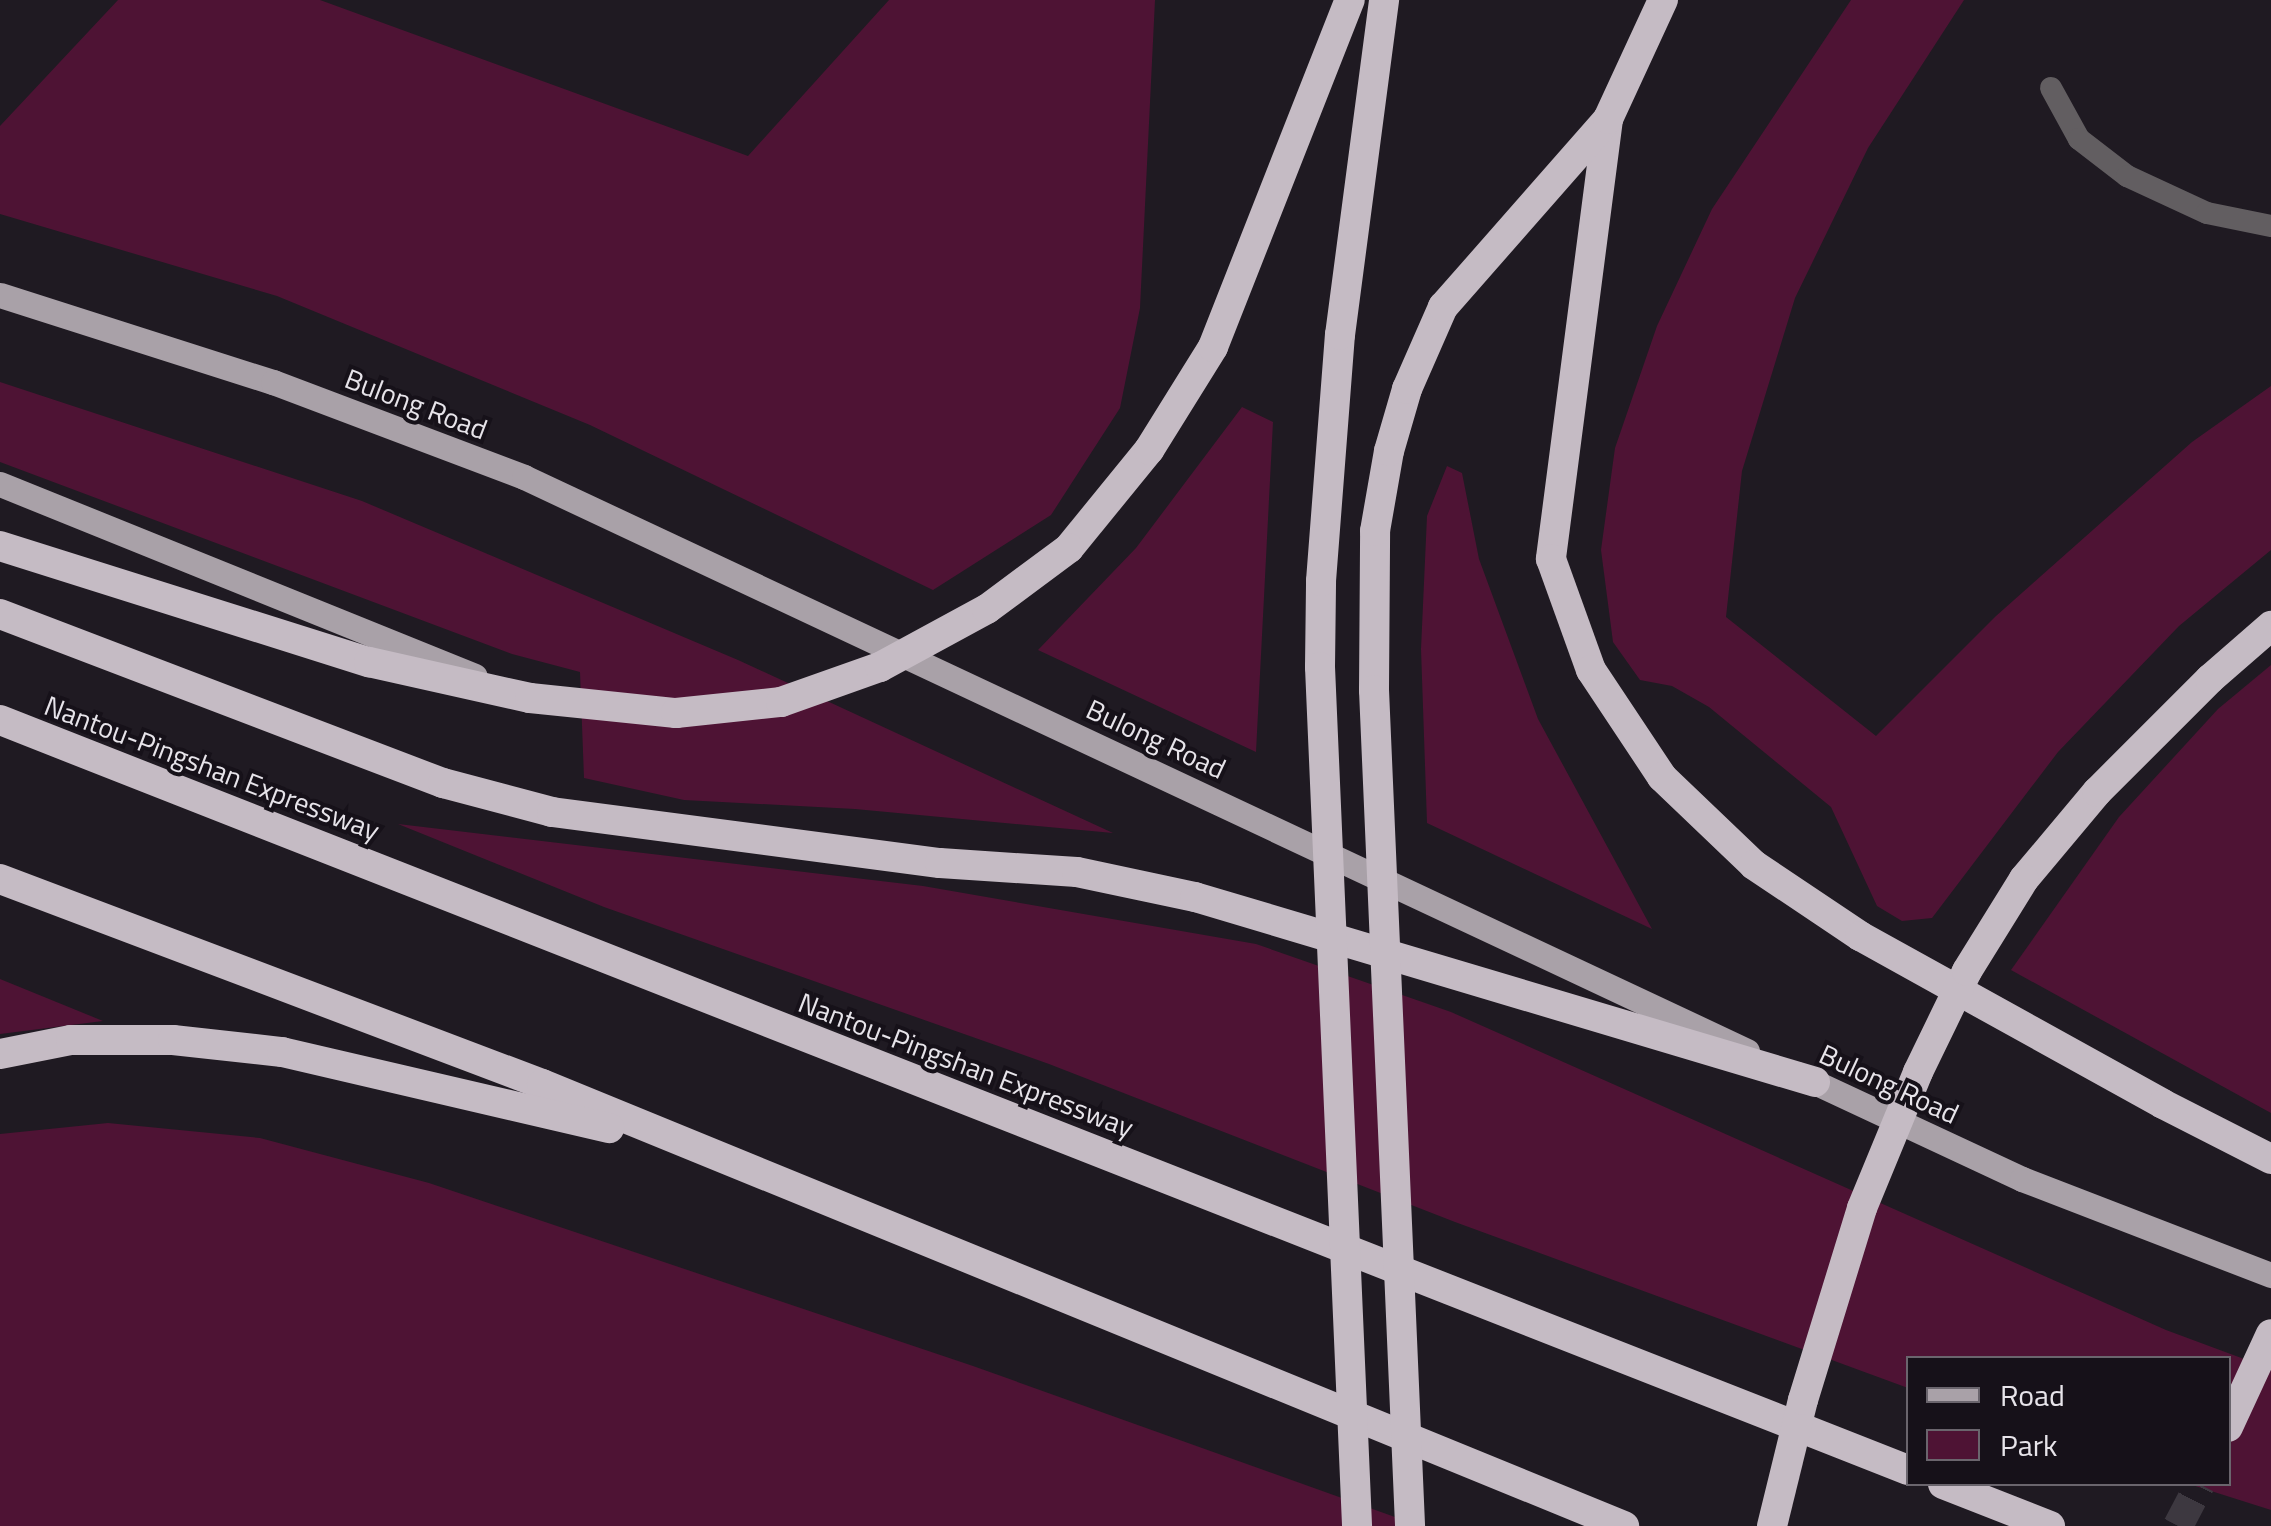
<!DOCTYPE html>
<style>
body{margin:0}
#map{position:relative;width:2271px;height:1526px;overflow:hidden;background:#1f1a22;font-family:"Titillium Web",sans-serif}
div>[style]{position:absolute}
.green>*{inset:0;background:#4e1334}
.highway-tunnel>*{height:30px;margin-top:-15px;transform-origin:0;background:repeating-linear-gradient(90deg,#3d3840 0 30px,transparent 0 45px)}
.lane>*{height:22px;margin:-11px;padding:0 11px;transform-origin:11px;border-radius:11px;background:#625e61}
.primary>*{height:25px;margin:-12.5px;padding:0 12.5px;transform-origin:12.5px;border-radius:12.5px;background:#a9a1a8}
.highway>*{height:30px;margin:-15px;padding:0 15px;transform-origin:15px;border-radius:15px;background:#c5bbc4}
.highway-bridge>*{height:30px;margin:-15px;padding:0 15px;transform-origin:15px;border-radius:15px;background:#c5bbc4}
span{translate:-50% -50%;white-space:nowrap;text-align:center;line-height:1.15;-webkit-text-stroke:8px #161119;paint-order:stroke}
.street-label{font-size:28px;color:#e7e4ea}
.legend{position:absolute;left:1906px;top:1356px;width:325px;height:130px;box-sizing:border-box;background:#161119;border:2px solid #6a656d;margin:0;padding:12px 18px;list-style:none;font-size:30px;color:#e7e4ea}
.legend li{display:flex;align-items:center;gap:20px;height:50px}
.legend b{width:50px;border:2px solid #6a656d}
</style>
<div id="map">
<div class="green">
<i style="clip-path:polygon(118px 0,320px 0,748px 156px,889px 0,1155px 0,1140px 308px,1120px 408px,1051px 515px,933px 590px,590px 425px,277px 296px,0 214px,0 126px)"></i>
<i style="clip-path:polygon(1851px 0,1964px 0,1868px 148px,1795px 298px,1742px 471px,1726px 617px,1876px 736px,1996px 616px,2192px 442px,2271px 386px,2271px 550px,2179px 626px,2058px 752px,1932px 918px,1902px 921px,1877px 906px,1831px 807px,1709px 707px,1672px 686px,1640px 680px,1613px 642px,1601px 550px,1615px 448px,1657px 326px,1712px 209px)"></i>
<i style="clip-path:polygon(0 382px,362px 501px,738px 660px,1113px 833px,855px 809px,684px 800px,584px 778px,580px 672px,512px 654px,0 462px)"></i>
<i style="clip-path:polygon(1242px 407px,1273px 422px,1256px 752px,1038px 650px,1136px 548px)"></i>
<i style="clip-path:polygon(1447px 466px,1462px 473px,1479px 559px,1538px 719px,1652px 929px,1427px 823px,1421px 649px,1427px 516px)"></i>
<i style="clip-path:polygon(2271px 665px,2271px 1113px,2011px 970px,2119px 817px,2218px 709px)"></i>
<i style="clip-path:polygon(398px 824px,923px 886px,1256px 944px,1451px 1012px,2166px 1330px,2271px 1369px,2271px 1510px,2189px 1484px,2228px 1484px,2228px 1358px,1908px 1358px,1908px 1388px,1455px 1222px,1049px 1064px,604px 907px)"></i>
<i style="clip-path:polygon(0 979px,103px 1021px,0 1034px)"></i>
<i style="clip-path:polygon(108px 1123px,260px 1138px,429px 1183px,973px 1366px,1420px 1526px,0 1526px,0 1134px)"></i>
</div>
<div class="highway-tunnel">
<i style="left:2178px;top:1526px;width:47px;rotate:-62.4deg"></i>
</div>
<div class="lane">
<i style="left:2051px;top:88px;width:58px;rotate:61.2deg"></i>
<i style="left:2079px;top:139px;width:61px;rotate:37.6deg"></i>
<i style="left:2127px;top:176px;width:88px;rotate:24.8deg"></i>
<i style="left:2207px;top:213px;width:65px;rotate:11.5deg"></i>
</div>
<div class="primary">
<i style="left:0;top:295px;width:287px;rotate:17.7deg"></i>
<i style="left:273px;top:382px;width:268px;rotate:20.7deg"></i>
<i style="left:524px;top:477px;width:1351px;rotate:25.14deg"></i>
<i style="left:0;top:484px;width:512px;rotate:22.01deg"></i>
<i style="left:1797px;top:1074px;width:248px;rotate:25deg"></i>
<i style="left:2022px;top:1179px;width:267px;rotate:21.1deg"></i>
</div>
<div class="highway">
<i style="left:1608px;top:119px;width:444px;rotate:97.4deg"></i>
<i style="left:1551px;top:559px;width:118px;rotate:70.2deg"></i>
<i style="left:1591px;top:670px;width:128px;rotate:56.4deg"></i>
<i style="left:1662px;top:777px;width:127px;rotate:43.7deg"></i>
<i style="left:1754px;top:865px;width:128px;rotate:33.8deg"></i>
<i style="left:1860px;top:936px;width:346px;rotate:29deg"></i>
<i style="left:2163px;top:1104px;width:121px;rotate:27deg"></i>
<i style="left:0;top:546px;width:387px;rotate:17.5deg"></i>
<i style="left:369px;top:662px;width:165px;rotate:12.6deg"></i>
<i style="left:1069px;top:548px;width:127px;rotate:-50.8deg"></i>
<i style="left:1149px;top:450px;width:121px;rotate:-58.1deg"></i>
<i style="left:1213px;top:347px;width:373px;rotate:-68.5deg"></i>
<i style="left:0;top:614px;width:474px;rotate:20.9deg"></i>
<i style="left:443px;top:783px;width:113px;rotate:14.9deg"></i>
<i style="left:552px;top:812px;width:391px;rotate:7.5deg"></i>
<i style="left:940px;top:863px;width:137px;rotate:3.8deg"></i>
<i style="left:1077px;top:872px;width:121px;rotate:12deg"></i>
<i style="left:1195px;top:897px;width:647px;rotate:16.61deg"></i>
<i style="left:1320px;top:667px;width:86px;rotate:-89.3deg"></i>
<i style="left:1321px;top:581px;width:247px;rotate:-85.6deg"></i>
<i style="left:1340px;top:335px;width:338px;rotate:-82.5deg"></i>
<i style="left:1374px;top:690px;width:159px;rotate:-89.6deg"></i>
<i style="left:1375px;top:531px;width:81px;rotate:-80.1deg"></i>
<i style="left:1389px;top:451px;width:65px;rotate:-73.8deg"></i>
<i style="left:1407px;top:389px;width:90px;rotate:-66.3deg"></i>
<i style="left:1443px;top:307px;width:250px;rotate:-48.7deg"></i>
<i style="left:1608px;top:119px;width:131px;rotate:-65.2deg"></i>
<i style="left:0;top:720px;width:2050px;rotate:21.46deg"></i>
<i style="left:0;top:879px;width:579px;rotate:20.72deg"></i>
<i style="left:542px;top:1084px;width:1169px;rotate:22.22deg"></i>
<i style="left:2024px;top:879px;width:114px;rotate:-50deg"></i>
<i style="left:2097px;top:792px;width:160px;rotate:-45deg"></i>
<i style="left:2210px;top:679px;width:81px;rotate:-41deg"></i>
<i style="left:0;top:1054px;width:72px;rotate:-11.2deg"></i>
<i style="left:71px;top:1040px;width:102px"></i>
<i style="left:173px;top:1040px;width:110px;rotate:6.3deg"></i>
<i style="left:282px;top:1052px;width:336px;rotate:13.1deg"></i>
<i style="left:2228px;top:1427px;width:102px;rotate:-65.2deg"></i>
<i style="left:1943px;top:1484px;width:115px;rotate:21.4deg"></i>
</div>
<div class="highway-bridge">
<i style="left:1320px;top:667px;width:860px;rotate:87.53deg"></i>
<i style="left:1374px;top:690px;width:837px;rotate:87.53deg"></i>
<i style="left:530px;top:698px;width:147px;rotate:5.9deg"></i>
<i style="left:676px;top:713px;width:106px;rotate:-6deg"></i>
<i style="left:781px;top:702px;width:105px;rotate:-19.5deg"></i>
<i style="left:880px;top:667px;width:122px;rotate:-28.5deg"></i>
<i style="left:987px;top:609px;width:102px;rotate:-36.6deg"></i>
<i style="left:1772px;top:1526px;width:130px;rotate:-76.2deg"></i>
<i style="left:1803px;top:1400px;width:201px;rotate:-72.9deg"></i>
<i style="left:1862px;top:1208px;width:147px;rotate:-67.6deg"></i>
<i style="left:1918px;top:1072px;width:112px;rotate:-64.1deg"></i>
<i style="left:1967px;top:971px;width:108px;rotate:-58.2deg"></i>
</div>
<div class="street-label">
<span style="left:416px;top:404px;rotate:21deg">Bulong Road</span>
<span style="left:1156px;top:739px;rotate:25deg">Bulong Road</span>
<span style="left:212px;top:768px;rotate:21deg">Nantou-Pingshan Expressway</span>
<span style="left:966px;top:1065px;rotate:21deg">Nantou-Pingshan Expressway</span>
<span style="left:1889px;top:1084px;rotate:25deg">Bulong Road</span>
</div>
<ul class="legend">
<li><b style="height:12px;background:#a9a1a8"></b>Road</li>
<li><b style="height:28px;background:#4e1334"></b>Park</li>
</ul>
</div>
